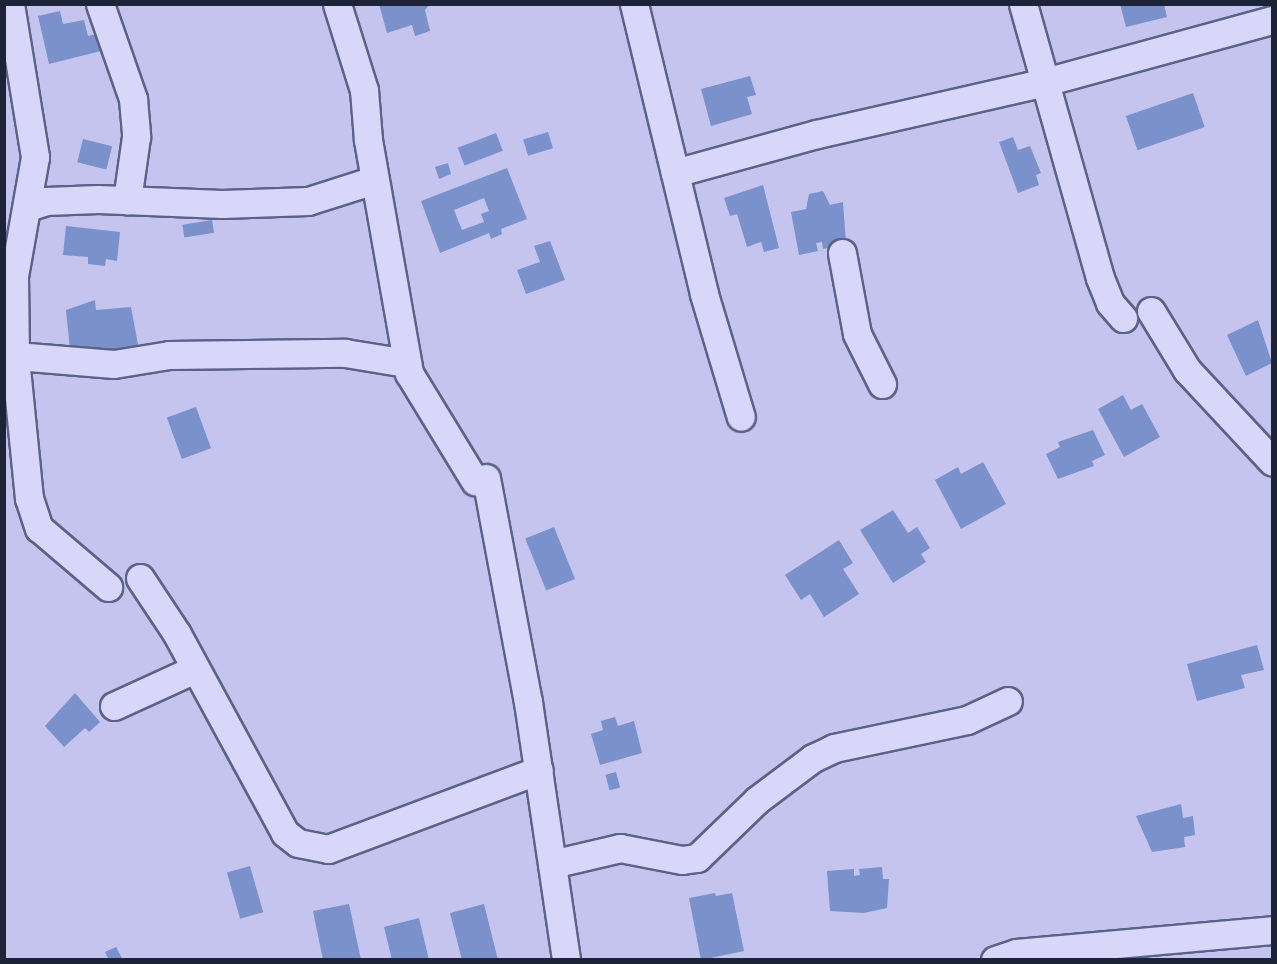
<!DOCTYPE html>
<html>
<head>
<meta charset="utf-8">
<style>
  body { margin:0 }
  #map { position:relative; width:1277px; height:964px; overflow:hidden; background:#c4c4ee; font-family:Bitter,serif }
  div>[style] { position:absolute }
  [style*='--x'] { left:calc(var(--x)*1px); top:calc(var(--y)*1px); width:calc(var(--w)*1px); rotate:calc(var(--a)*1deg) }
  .building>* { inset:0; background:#7a91cc; transform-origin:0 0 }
  .roads { filter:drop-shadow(2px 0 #5b6288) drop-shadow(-2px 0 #5b6288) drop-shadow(0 2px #5b6288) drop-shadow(0 -2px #5b6288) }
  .minor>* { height:27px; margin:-13.5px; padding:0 13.5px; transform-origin:13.5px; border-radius:13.5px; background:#d8d7f9 }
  span { translate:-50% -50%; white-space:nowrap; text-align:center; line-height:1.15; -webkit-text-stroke:4.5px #d4d4f5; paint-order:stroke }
  .frame { position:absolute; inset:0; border:6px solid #1e2438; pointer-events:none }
</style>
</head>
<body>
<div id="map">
  <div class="building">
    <i style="clip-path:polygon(379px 4px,430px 4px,425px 10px,430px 31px,415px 36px,412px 25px,387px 33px)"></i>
    <i style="clip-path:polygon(1120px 4px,1164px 4px,1167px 17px,1126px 27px)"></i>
    <i style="clip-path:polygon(60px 11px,63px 24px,84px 20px,88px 36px,101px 33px,105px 50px,49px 64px,38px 16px)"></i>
    <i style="clip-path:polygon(750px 76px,756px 95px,747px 97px,752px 114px,711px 126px,701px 89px)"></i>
    <i style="left:1193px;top:93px;width:36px;height:71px;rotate:71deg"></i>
    <i style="left:548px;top:132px;width:17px;height:26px;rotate:73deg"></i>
    <i style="left:496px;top:133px;width:19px;height:41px;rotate:69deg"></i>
    <i style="clip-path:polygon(1013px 137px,1018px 150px,1030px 146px,1041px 173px,1036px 175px,1039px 185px,1018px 193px,999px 142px)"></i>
    <i style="left:83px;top:139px;width:30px;height:24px;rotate:14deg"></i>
    <i style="clip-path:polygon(448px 163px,451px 174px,439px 179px,435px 167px)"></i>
    <i style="clip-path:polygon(evenodd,507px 168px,527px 219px,501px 229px,502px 234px,491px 239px,489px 233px,440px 253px,421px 201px,507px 168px,484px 198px,489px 211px,481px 214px,484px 222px,462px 230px,454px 210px,484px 198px)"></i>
    <i style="clip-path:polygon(763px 185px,779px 248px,764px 252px,761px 242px,747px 247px,737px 214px,730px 216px,724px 198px)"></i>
    <i style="clip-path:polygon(823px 191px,830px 205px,843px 202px,846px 244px,823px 249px,822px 242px,816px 243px,818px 251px,799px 255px,791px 212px,806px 209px,809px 194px)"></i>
    <i style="left:212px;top:220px;width:13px;height:30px;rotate:81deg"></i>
    <i style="clip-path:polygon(66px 226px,120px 232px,117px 261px,106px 259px,105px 266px,88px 264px,88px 257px,63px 255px)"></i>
    <i style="clip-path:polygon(550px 241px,565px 280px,526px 294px,517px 270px,540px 262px,534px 246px)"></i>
    <i style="clip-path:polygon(95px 300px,96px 310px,131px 307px,139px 350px,82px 356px,70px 350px,66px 310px)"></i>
    <i style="clip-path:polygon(1258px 320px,1272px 363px,1246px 376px,1227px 335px)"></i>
    <i style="clip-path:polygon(1123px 395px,1131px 410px,1142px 404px,1160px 437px,1124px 457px,1098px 409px)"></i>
    <i style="left:196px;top:407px;width:44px;height:31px;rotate:70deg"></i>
    <i style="clip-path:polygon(1093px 430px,1105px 455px,1092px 461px,1094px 466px,1058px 479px,1046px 454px,1060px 447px,1058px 442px)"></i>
    <i style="clip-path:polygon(983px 462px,1006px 504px,961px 529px,935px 480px,958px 467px,961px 474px)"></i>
    <i style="clip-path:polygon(893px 510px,908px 533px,917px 527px,930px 548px,921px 554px,926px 562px,893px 583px,860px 530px)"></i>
    <i style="left:554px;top:527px;width:56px;height:31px;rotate:68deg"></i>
    <i style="clip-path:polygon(839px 540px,853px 563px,843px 569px,859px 594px,824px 617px,810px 594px,801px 600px,785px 575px)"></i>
    <i style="clip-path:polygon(1257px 645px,1264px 670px,1241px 675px,1245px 688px,1197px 701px,1187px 664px)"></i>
    <i style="clip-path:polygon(75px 693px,100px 722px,89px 732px,85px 728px,64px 747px,45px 726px)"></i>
    <i style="clip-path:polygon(615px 717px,618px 726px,634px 721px,642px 753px,600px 765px,591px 734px,603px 730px,601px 721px)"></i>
    <i style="left:616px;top:772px;width:16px;height:11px;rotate:75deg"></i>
    <i style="clip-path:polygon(1181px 804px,1183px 818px,1193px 816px,1195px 835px,1184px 837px,1185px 847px,1152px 852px,1136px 816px)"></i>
    <i style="left:250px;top:866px;width:48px;height:24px;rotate:74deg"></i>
    <i style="clip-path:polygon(882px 867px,883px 879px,889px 879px,887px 908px,864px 913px,830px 911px,827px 871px,854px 869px,854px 876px,860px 875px,859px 869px)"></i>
    <i style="clip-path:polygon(715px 893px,716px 896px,732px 893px,744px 951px,701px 960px,689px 898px)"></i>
    <i style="clip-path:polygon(349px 904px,361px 960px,323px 960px,313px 911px)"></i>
    <i style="clip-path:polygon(484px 904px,498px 960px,462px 960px,450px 913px)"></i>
    <i style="clip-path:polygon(419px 918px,429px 960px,392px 960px,384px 927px)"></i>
    <i style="clip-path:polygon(116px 947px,123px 960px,109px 960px,105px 952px)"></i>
  </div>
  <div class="roads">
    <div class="minor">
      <i style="--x:10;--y:4;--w:155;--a:80.7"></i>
      <i style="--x:35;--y:157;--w:121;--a:100"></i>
      <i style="--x:14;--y:276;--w:82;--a:89.3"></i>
      <i style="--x:15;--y:358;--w:141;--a:84.3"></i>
      <i style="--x:29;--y:498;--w:32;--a:72"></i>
      <i style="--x:39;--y:528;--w:91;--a:40.5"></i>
      <i style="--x:100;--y:4;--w:101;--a:70.8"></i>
      <i style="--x:133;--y:99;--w:38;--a:85"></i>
      <i style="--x:136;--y:137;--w:64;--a:98.1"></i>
      <i style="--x:337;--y:4;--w:90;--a:72.6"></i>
      <i style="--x:364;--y:90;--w:50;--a:85.4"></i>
      <i style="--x:368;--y:140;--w:237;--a:80"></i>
      <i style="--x:409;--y:373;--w:127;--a:58.6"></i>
      <i style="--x:634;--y:4;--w:298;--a:76.4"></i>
      <i style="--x:704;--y:294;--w:128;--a:73.3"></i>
      <i style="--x:1023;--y:4;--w:285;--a:74.3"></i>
      <i style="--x:1100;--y:278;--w:27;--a:68"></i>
      <i style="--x:1110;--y:303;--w:20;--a:49"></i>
      <i style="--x:675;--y:173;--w:147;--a:-15.4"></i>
      <i style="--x:817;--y:134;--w:234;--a:-12.8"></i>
      <i style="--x:1045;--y:82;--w:235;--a:-15.3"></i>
      <i style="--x:28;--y:207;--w:19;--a:-18"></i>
      <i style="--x:46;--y:201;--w:52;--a:-2.2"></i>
      <i style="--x:98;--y:199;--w:124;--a:2.3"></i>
      <i style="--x:222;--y:204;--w:86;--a:-2"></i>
      <i style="--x:308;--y:201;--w:69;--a:-17.7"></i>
      <i style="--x:842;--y:253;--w:82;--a:79.5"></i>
      <i style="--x:857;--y:334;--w:56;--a:63.4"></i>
      <i style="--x:1151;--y:311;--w:69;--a:58.6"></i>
      <i style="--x:1187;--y:370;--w:125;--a:47"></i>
      <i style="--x:4;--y:355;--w:110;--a:4.7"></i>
      <i style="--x:114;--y:364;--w:56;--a:-9.3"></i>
      <i style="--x:169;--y:355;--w:176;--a:-0.7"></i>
      <i style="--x:345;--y:353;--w:63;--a:9.2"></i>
      <i style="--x:486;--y:478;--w:228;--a:79.4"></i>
      <i style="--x:528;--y:702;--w:261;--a:81.6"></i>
      <i style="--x:140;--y:578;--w:67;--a:56.5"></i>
      <i style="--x:177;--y:634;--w:226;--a:61.5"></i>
      <i style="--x:285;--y:833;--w:16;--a:38"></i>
      <i style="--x:298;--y:843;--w:31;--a:11"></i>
      <i style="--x:328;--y:849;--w:225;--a:-20.5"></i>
      <i style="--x:114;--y:706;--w:89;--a:-24.6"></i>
      <i style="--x:552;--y:864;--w:70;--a:-13.2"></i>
      <i style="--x:620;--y:848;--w:63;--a:11"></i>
      <i style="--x:682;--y:860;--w:15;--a:-8"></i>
      <i style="--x:697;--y:858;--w:83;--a:-44"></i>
      <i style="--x:757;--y:800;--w:70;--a:-36.9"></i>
      <i style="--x:813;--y:758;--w:23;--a:-25"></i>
      <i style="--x:834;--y:748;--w:136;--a:-11.9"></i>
      <i style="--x:967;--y:720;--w:45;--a:-24.9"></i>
      <i style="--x:995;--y:960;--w:22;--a:-18"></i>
      <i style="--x:1016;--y:953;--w:257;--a:-5.1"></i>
    </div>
  </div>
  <div class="frame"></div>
</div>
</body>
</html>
